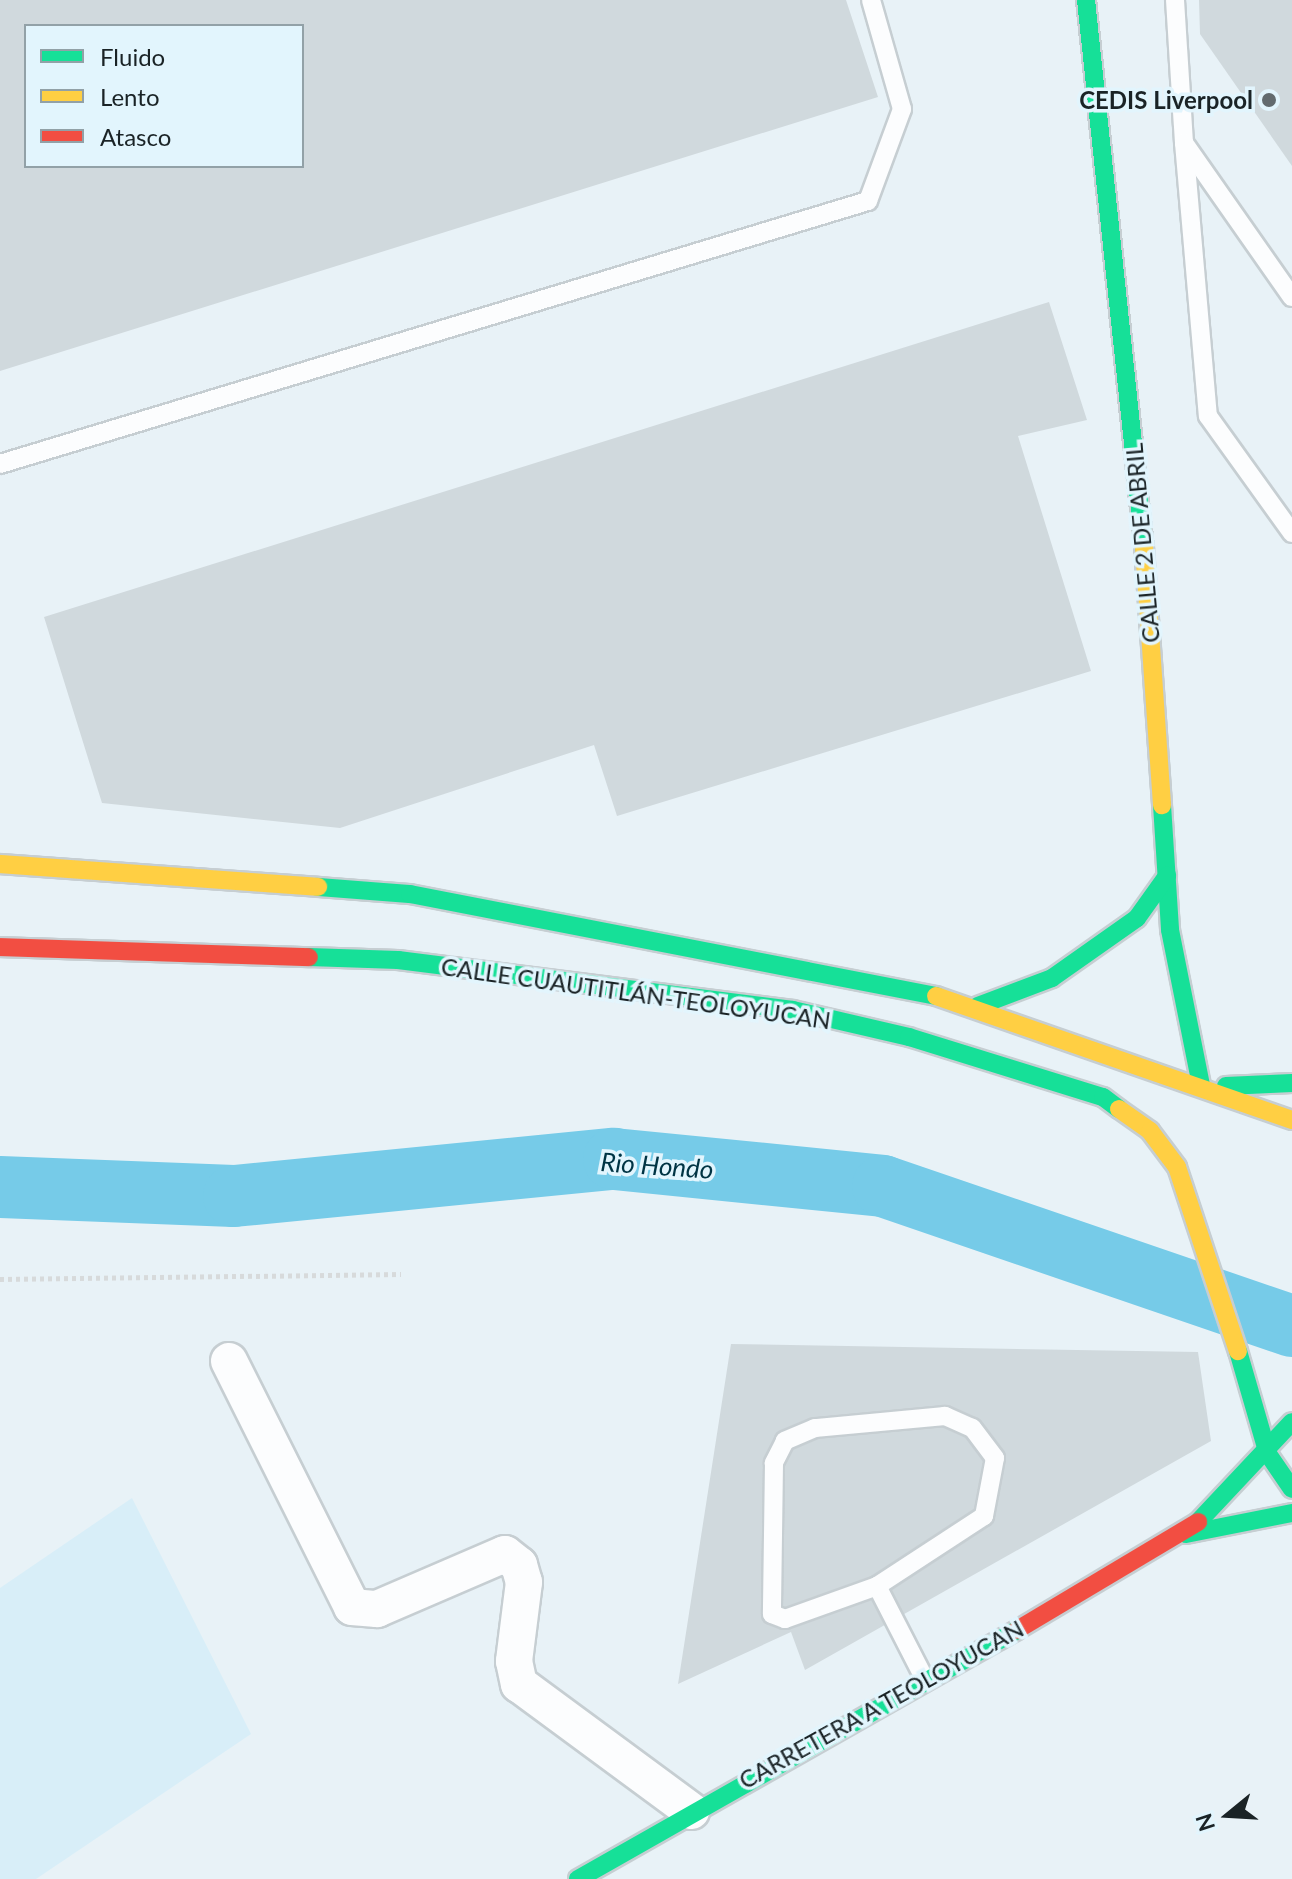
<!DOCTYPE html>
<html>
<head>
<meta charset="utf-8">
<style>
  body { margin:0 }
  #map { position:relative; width:1292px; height:1879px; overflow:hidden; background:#e8f2f7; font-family:Lato,sans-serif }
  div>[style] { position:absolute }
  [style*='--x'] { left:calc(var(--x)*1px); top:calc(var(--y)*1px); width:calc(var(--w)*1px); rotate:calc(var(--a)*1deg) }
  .built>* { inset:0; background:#d8eef8 }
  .river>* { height:62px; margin:-31px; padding:0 31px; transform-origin:31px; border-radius:31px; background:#76cbe8 }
  .building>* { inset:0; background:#d0d9dd }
  .path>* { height:5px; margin-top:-2.5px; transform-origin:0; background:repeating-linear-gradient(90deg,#d7dadb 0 4px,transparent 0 8px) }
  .roads { filter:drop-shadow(2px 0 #c6ced2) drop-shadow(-2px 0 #c6ced2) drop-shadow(0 2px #c6ced2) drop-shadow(0 -2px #c6ced2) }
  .lane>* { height:18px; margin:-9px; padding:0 9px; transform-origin:9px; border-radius:9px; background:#fcfdfe }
  .street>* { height:36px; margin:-18px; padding:0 18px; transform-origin:18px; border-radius:18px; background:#fcfdfe }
  .fast>* { height:18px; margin:-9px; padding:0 9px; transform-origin:9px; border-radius:9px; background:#16e098 }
  .slow>* { height:18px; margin:-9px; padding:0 9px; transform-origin:9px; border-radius:9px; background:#ffcf43 }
  .jam>* { height:18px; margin:-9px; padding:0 9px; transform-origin:9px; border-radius:9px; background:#f24e42 }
  .dots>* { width:22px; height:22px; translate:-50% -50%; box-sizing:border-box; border:4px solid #e2f5fd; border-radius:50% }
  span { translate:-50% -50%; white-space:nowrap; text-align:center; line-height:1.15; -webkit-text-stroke:7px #e2f5fd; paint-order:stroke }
  .poi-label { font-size:24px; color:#1a2326; font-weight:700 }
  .right { translate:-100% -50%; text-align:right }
  .street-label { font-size:24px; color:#1a2326 }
  .water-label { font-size:26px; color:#003444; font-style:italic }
  .legend { position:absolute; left:24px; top:24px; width:280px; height:144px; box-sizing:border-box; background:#e2f5fd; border:2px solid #92a1a7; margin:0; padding:10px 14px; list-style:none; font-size:24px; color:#1a2326 }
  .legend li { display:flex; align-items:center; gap:16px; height:40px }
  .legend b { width:40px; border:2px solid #92a1a7 }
  .north { position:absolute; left:1188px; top:1775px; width:80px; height:80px; -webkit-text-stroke:6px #e2f5fd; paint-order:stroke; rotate:252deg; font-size:22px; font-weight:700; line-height:32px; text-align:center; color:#1a2326 }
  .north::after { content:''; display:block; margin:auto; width:28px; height:36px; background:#1a2326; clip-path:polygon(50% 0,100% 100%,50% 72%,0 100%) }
</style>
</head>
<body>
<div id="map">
  <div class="built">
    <i style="clip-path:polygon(132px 1498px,251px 1734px,36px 1879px,0 1879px,0 1588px)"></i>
  </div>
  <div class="river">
    <i style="--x:0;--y:1187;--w:234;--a:2.2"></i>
    <i style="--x:234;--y:1196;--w:382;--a:-5.6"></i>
    <i style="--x:614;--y:1159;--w:270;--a:5.7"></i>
    <i style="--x:883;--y:1186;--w:432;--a:18.9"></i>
  </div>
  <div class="building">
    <i style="clip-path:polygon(evenodd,0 0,846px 0,878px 97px,0 371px,0 0,26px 26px,302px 26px,302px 166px,26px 166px,26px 26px)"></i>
    <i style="clip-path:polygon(1199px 0,1292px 0,1292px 166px,1200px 34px)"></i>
    <i style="clip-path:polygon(1049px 302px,1087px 420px,1018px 436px,1091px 671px,617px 816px,594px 745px,340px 828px,102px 803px,44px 617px)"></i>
    <i style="clip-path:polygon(731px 1344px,1198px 1352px,1211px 1441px,805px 1670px,791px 1632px,678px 1684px)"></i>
  </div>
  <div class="path">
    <i style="--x:0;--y:1279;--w:401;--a:-0.7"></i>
  </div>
  <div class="roads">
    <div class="lane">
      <i style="--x:1175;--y:0;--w:143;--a:86.4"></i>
      <i style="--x:1184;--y:143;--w:188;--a:55"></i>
      <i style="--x:1184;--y:143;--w:274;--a:85"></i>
      <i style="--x:1208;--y:416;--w:144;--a:54.3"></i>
      <i style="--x:0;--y:464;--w:907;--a:-16.86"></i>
      <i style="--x:868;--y:201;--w:98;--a:-69.7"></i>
      <i style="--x:902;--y:109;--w:113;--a:-105.9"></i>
      <i style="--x:877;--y:1586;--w:128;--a:-33.2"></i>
      <i style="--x:984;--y:1516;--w:59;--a:-79.3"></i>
      <i style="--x:995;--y:1458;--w:38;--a:-127"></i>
      <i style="--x:972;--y:1428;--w:30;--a:-156"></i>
      <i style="--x:945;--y:1416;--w:131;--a:174.7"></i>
      <i style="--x:815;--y:1428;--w:33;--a:157"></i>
      <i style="--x:785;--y:1441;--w:25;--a:117"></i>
      <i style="--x:774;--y:1463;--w:151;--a:90.8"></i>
      <i style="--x:772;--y:1614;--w:14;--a:21"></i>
      <i style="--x:785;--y:1619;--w:98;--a:-19.7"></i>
      <i style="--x:877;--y:1586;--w:103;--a:62.9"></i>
    </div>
    <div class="street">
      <i style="--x:229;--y:1361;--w:275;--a:63.4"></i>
      <i style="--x:352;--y:1607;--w:25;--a:5"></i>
      <i style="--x:377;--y:1609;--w:139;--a:-23.3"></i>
      <i style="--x:505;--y:1554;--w:18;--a:38"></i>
      <i style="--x:519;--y:1565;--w:18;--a:74"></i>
      <i style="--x:524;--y:1582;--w:80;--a:97.2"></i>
      <i style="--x:514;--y:1661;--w:24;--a:78"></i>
      <i style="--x:519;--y:1684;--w:214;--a:36.4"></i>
    </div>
    <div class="fast">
      <i style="--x:1086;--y:0;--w:550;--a:83.95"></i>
      <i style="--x:1162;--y:805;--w:125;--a:86.3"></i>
      <i style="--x:1170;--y:930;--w:158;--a:78.7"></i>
      <i style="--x:318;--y:887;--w:92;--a:4.4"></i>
      <i style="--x:410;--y:894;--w:536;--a:10.97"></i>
      <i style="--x:309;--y:957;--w:89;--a:1.9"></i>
      <i style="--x:398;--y:960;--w:398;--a:7.2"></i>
      <i style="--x:793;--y:1010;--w:119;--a:13.1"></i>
      <i style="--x:909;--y:1037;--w:203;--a:17.2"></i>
      <i style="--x:1103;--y:1097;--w:20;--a:37"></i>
      <i style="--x:978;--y:1006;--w:79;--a:-20.7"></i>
      <i style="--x:1052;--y:978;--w:104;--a:-35.2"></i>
      <i style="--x:1137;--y:918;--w:52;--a:-54.5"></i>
      <i style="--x:1226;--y:1086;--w:66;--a:-2.6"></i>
      <i style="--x:1238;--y:1351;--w:107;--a:73.8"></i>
      <i style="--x:1268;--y:1454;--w:42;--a:55.6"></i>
      <i style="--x:1198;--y:1522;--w:137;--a:-46.8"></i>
      <i style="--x:1186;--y:1534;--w:108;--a:-11.2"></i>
      <i style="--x:578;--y:1879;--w:505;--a:-29.56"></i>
    </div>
    <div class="slow">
      <i style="--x:1144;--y:547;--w:259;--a:86"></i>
      <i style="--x:0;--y:864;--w:319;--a:4.1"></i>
      <i style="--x:936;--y:996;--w:377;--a:19.2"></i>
      <i style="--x:1119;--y:1109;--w:38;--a:35"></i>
      <i style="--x:1150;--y:1131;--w:45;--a:53.1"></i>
      <i style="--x:1177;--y:1167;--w:194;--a:71.7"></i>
    </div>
    <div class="jam">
      <i style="--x:0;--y:947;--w:309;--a:1.9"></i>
      <i style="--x:1017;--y:1630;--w:211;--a:-30.8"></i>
    </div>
  </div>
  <div class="dots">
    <i style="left:1269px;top:100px;background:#626b6f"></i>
  </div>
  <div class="poi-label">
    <span class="right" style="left:1253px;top:100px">CEDIS Liverpool</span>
  </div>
  <div class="street-label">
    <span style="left:1142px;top:543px;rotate:-95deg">CALLE 2 DE ABRIL</span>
    <span style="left:636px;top:993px;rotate:8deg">CALLE CUAUTITLÁN-TEOLOYUCAN</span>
    <span style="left:881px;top:1704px;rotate:-29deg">CARRETERA A TEOLOYUCAN</span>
  </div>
  <div class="water-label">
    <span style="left:657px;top:1166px;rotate:4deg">Rio Hondo</span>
  </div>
  <ul class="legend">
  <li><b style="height:10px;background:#16e098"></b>Fluido</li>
  <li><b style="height:10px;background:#ffcf43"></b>Lento</li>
  <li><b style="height:10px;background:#f24e42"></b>Atasco</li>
  </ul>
  <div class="north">N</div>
</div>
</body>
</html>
